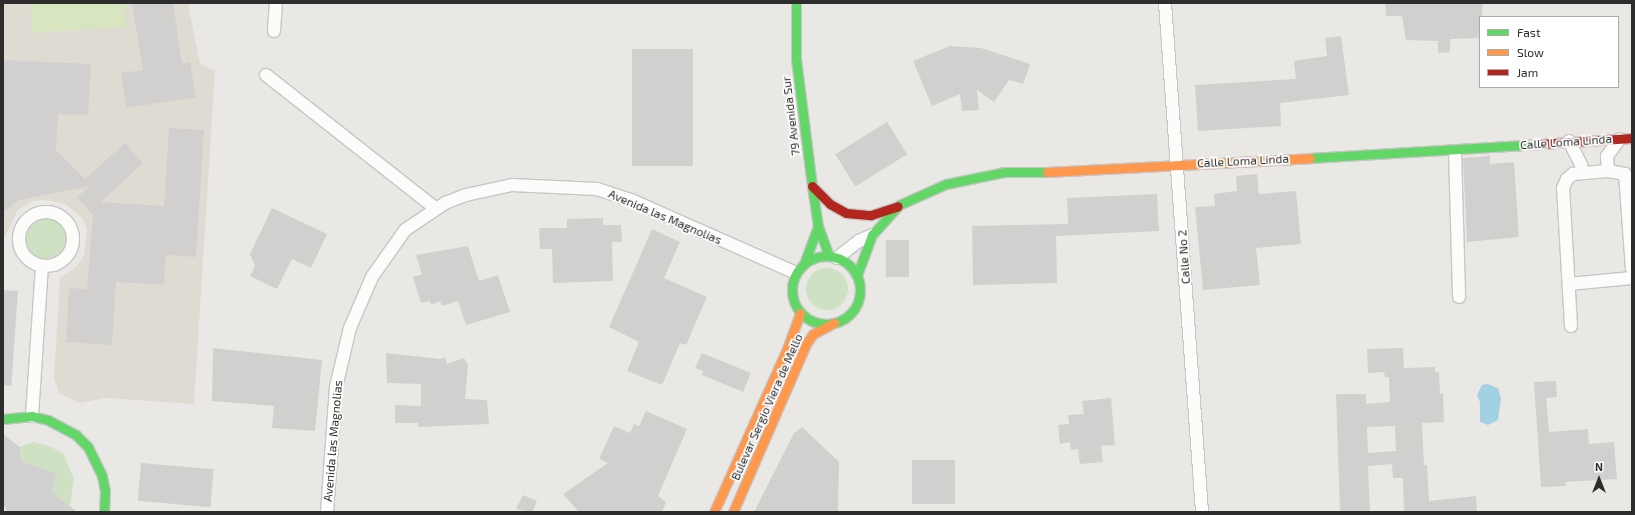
<!DOCTYPE html>
<html>
<head>
<meta charset="utf-8">
<style>
  body { margin:0 }
  #map { position:relative; width:1635px; height:515px; overflow:hidden; background:#eae8e5; font-family:"Exo 2",sans-serif }
  div>[style] { position:absolute }
  [style*='--x'] { left:calc(var(--x)*1px); top:calc(var(--y)*1px); width:calc(var(--w)*1px); rotate:calc(var(--a)*1deg) }
  .education>* { inset:0; background:#e0dbd2 }
  .green>* { inset:0; background:#cee1c2 }
  .round { border-radius:50% }
  .pitch>* { inset:0; background:#d7e5c1 }
  .water>* { inset:0; background:#a1d1e2 }
  .building>* { inset:0; background:#d2d0ce; transform-origin:0 0 }
  .roads { filter:drop-shadow(1px 0 #c7c6c7) drop-shadow(-1px 0 #c7c6c7) drop-shadow(0 1px #c7c6c7) drop-shadow(0 -1px #c7c6c7) }
  .street>* { height:12px; margin:-6px; padding:0 6px; transform-origin:6px; border-radius:6px; background:#fcfcfb }
  .street>.ring { margin:-6px; padding:0; box-sizing:content-box; background:none; border:12px solid #fcfcfb; border-radius:50% }
  .fast>* { height:9px; margin:-4.5px; padding:0 4.5px; transform-origin:4.5px; border-radius:4.5px; background:#63d668 }
  .fast>.ring { margin:-4.5px; padding:0; box-sizing:content-box; background:none; border:9px solid #63d668; border-radius:50% }
  .slow>* { height:9px; margin:-4.5px; padding:0 4.5px; transform-origin:4.5px; border-radius:4.5px; background:#ff974d }
  .jam>* { height:9px; margin:-4.5px; padding:0 4.5px; transform-origin:4.5px; border-radius:4.5px; background:#b3261e }
  span { translate:-50% -50%; white-space:nowrap; text-align:center; line-height:1.15; -webkit-text-stroke:3.5px #fff; paint-order:stroke }
  .street-label { font-size:12px; color:#2d2d2d }
  .frame { position:absolute; inset:0; border:4px solid #2d2d2d; pointer-events:none }
  .legend { position:absolute; left:1479px; top:16px; width:140px; height:72px; box-sizing:border-box; background:#fff; border:1px solid #ababab; margin:0; padding:5px 7px; list-style:none; font-size:12px; color:#2d2d2d }
  .legend li { display:flex; align-items:center; gap:8px; height:20px }
  .legend b { width:20px; border:1px solid #ababab }
  .north { position:absolute; left:1579px; top:459px; width:40px; height:40px; -webkit-text-stroke:3px #fff; paint-order:stroke; rotate:0deg; font-size:11px; font-weight:700; line-height:16px; text-align:center; color:#2d2d2d }
  .north::after { content:''; display:block; margin:auto; width:14px; height:18px; background:#2d2d2d; clip-path:polygon(50% 0,100% 100%,50% 72%,0 100%) }
</style>
</head>
<body>
<div id="map">
  <div class="education">
    <i style="clip-path:polygon(3px 3px,188px 3px,200px 64px,215px 71px,194px 404px,106px 398px,79px 403px,59px 393px,54px 378px,60px 278px,77px 266px,84px 255px,87px 229px,83px 219px,66px 204px,44px 200px,32px 201px,17px 211px,6px 235px,3px 235px)"></i>
  </div>
  <div class="green">
    <i class="round" style="left:25px;top:216px;width:44px;height:44px"></i>
    <i class="round" style="left:806px;top:268px;width:42px;height:42px"></i>
    <i style="clip-path:polygon(33px 442px,49px 446px,63px 453px,74px 479px,70px 506px,52px 492px,57px 473px,21px 461px,20px 447px)"></i>
  </div>
  <div class="pitch">
    <i style="clip-path:polygon(30px 3px,125px 3px,126px 27px,32px 33px)"></i>
  </div>
  <div class="water">
    <i style="clip-path:polygon(1487px 384px,1498px 388px,1501px 398px,1498px 420px,1488px 425px,1480px 422px,1480px 402px,1477px 395px,1482px 385px)"></i>
  </div>
  <div class="building">
    <i style="clip-path:polygon(132px 3px,173px 3px,182px 63px,190px 62px,196px 97px,126px 108px,121px 73px,143px 70px)"></i>
    <i style="clip-path:polygon(1385px 3px,1483px 3px,1480px 38px,1450px 39px,1450px 52px,1438px 53px,1438px 41px,1406px 40px,1402px 16px,1386px 16px)"></i>
    <i style="clip-path:polygon(1341px 36px,1349px 95px,1280px 103px,1281px 126px,1198px 131px,1195px 85px,1296px 79px,1294px 61px,1327px 56px,1325px 38px)"></i>
    <i style="clip-path:polygon(950px 46px,981px 48px,1030px 64px,1023px 84px,1009px 80px,994px 102px,977px 90px,979px 110px,962px 111px,960px 94px,932px 106px,913px 61px)"></i>
    <i style="left:632px;top:49px;width:61px;height:117px"></i>
    <i style="clip-path:polygon(3px 60px,91px 64px,88px 115px,58px 114px,56px 150px,85px 179px,125px 143px,143px 163px,101px 202px,164px 206px,169px 128px,204px 130px,196px 257px,166px 255px,164px 285px,116px 282px,112px 345px,66px 342px,69px 288px,87px 289px,93px 215px,77px 197px,90px 186px,19px 200px,3px 212px)"></i>
    <i style="left:887px;top:122px;width:38px;height:61px;rotate:58deg"></i>
    <i style="clip-path:polygon(1490px 156px,1490px 164px,1514px 162px,1519px 237px,1467px 242px,1463px 158px)"></i>
    <i style="clip-path:polygon(1257px 174px,1259px 194px,1296px 191px,1301px 244px,1256px 248px,1260px 285px,1203px 290px,1195px 207px,1215px 206px,1214px 194px,1237px 191px,1236px 176px)"></i>
    <i style="clip-path:polygon(1157px 194px,1159px 231px,1056px 236px,1057px 283px,973px 285px,972px 226px,1068px 224px,1067px 198px)"></i>
    <i style="clip-path:polygon(272px 208px,327px 234px,311px 268px,292px 259px,277px 289px,250px 276px,255px 266px,250px 254px)"></i>
    <i style="clip-path:polygon(603px 218px,603px 225px,621px 225px,622px 242px,612px 242px,613px 281px,553px 283px,552px 249px,540px 249px,539px 228px,567px 228px,567px 219px)"></i>
    <i style="clip-path:polygon(652px 229px,680px 242px,664px 278px,707px 297px,686px 345px,680px 343px,662px 385px,627px 371px,639px 342px,609px 327px)"></i>
    <i style="left:909px;top:240px;width:37px;height:23px;rotate:90deg"></i>
    <i style="clip-path:polygon(468px 246px,479px 281px,498px 275px,510px 312px,466px 325px,458px 301px,442px 306px,440px 301px,431px 305px,430px 301px,421px 303px,413px 277px,422px 274px,416px 255px)"></i>
    <i style="left:3px;top:290px;width:15px;height:95px;rotate:4deg"></i>
    <i style="clip-path:polygon(213px 348px,322px 360px,315px 431px,272px 428px,274px 406px,212px 401px)"></i>
    <i style="clip-path:polygon(evenodd,1403px 348px,1404px 368px,1435px 367px,1435px 372px,1439px 372px,1440px 394px,1443px 393px,1444px 422px,1422px 423px,1424px 465px,1427px 465px,1429px 501px,1476px 496px,1477px 512px,1404px 512px,1403px 478px,1393px 478px,1392px 464px,1368px 466px,1370px 512px,1340px 512px,1336px 394px,1366px 394px,1366px 404px,1390px 402px,1389px 377px,1385px 377px,1384px 372px,1368px 373px,1367px 349px,1403px 348px,1395px 426px,1396px 451px,1368px 453px,1367px 427px,1395px 426px)"></i>
    <i style="clip-path:polygon(386px 353px,441px 359px,445px 357px,447px 364px,464px 358px,468px 365px,465px 399px,487px 400px,489px 424px,418px 427px,418px 423px,395px 423px,395px 405px,421px 406px,421px 384px,387px 383px)"></i>
    <i style="clip-path:polygon(702px 353px,751px 373px,743px 392px,702px 375px,703px 371px,695px 368px)"></i>
    <i style="clip-path:polygon(1556px 381px,1557px 397px,1546px 398px,1549px 432px,1588px 429px,1589px 444px,1614px 442px,1617px 479px,1565px 482px,1566px 486px,1541px 487px,1534px 382px)"></i>
    <i style="clip-path:polygon(1111px 398px,1115px 445px,1101px 446px,1103px 462px,1080px 464px,1078px 449px,1071px 450px,1070px 442px,1060px 444px,1058px 425px,1069px 424px,1068px 415px,1084px 414px,1082px 401px)"></i>
    <i style="clip-path:polygon(646px 411px,687px 429px,658px 496px,666px 502px,662px 512px,579px 512px,563px 494px,608px 463px,599px 459px,614px 426px,630px 433px,634px 424px,639px 426px)"></i>
    <i style="clip-path:polygon(802px 427px,839px 462px,838px 512px,754px 512px,794px 433px)"></i>
    <i style="clip-path:polygon(3px 434px,20px 447px,21px 461px,57px 473px,52px 492px,77px 512px,7px 512px,3px 504px)"></i>
    <i style="left:912px;top:460px;width:43px;height:44px"></i>
    <i style="left:141px;top:463px;width:73px;height:38px;rotate:5deg"></i>
    <i style="clip-path:polygon(523px 495px,537px 501px,532px 512px,516px 509px)"></i>
  </div>
  <div class="roads">
    <div class="street">
      <i style="--x:1165;--y:3;--w:510;--a:85.84"></i>
      <i style="--x:274;--y:31;--w:28;--a:-86"></i>
      <i style="--x:266;--y:75;--w:216;--a:38.2"></i>
      <i style="--x:1569;--y:141;--w:27;--a:63"></i>
      <i style="--x:1581;--y:165;--w:7;--a:82"></i>
      <i style="--x:1455;--y:151;--w:146;--a:88.4"></i>
      <i style="--x:1608;--y:171;--w:15;--a:-94"></i>
      <i style="--x:1607;--y:156;--w:21;--a:-53"></i>
      <i class="ring" style="left:19px;top:212px;width:42px;height:42px"></i>
      <i style="--x:837;--y:258;--w:28;--a:-38"></i>
      <i style="--x:859;--y:241;--w:14;--a:-25"></i>
      <i style="--x:1569;--y:284;--w:63;--a:-5.4"></i>
      <i style="--x:1571;--y:326;--w:138;--a:-93.3"></i>
      <i style="--x:1563;--y:188;--w:10;--a:-66"></i>
      <i style="--x:1567;--y:179;--w:8;--a:-40"></i>
      <i style="--x:1573;--y:174;--w:35;--a:-5"></i>
      <i style="--x:1608;--y:171;--w:17;--a:10"></i>
      <i style="--x:1625;--y:174;--w:95;--a:85.8"></i>
      <i style="--x:32;--y:416;--w:150;--a:-86.2"></i>
      <i style="--x:327;--y:512;--w:125;--a:-85.9"></i>
      <i style="--x:336;--y:387;--w:61;--a:-76.7"></i>
      <i style="--x:350;--y:328;--w:56;--a:-66.7"></i>
      <i style="--x:372;--y:277;--w:57;--a:-54.9"></i>
      <i style="--x:405;--y:230;--w:48;--a:-34"></i>
      <i style="--x:445;--y:203;--w:22;--a:-21"></i>
      <i style="--x:466;--y:195;--w:47;--a:-12.3"></i>
      <i style="--x:512;--y:185;--w:85;--a:2.7"></i>
      <i style="--x:597;--y:189;--w:36;--a:18"></i>
      <i style="--x:631;--y:200;--w:180;--a:23.9"></i>
    </div>
    <div class="fast">
      <i style="--x:796;--y:3;--w:56;--a:90"></i>
      <i style="--x:796;--y:59;--w:128;--a:82.8"></i>
      <i style="--x:812;--y:186;--w:40;--a:81.5"></i>
      <i style="--x:818;--y:226;--w:32;--a:70"></i>
      <i style="--x:1310;--y:158;--w:231;--a:-3.5"></i>
      <i class="ring" style="left:792px;top:256px;width:59px;height:59px"></i>
      <i style="--x:804;--y:264;--w:40;--a:-69.8"></i>
      <i style="--x:857;--y:275;--w:43;--a:-69.4"></i>
      <i style="--x:872;--y:235;--w:40;--a:-48"></i>
      <i style="--x:899;--y:205;--w:51;--a:-24.1"></i>
      <i style="--x:946;--y:184;--w:59;--a:-11.7"></i>
      <i style="--x:1004;--y:172;--w:43;--a:0"></i>
      <i style="--x:3;--y:419;--w:29;--a:-6"></i>
      <i style="--x:32;--y:416;--w:16;--a:14"></i>
      <i style="--x:48;--y:420;--w:32;--a:28"></i>
      <i style="--x:76;--y:435;--w:17;--a:45"></i>
      <i style="--x:88;--y:447;--w:32;--a:64"></i>
      <i style="--x:102;--y:476;--w:16;--a:79"></i>
      <i style="--x:105;--y:492;--w:20;--a:93"></i>
    </div>
    <div class="slow">
      <i style="--x:1047;--y:172;--w:263;--a:-3"></i>
      <i style="--x:714;--y:512;--w:179;--a:-65.9"></i>
      <i style="--x:787;--y:349;--w:38;--a:-70"></i>
      <i style="--x:733;--y:512;--w:183;--a:-66.5"></i>
      <i style="--x:806;--y:344;--w:12;--a:-55"></i>
      <i style="--x:813;--y:334;--w:24;--a:-28"></i>
    </div>
    <div class="jam">
      <i style="--x:1541;--y:144;--w:91;--a:-3.8"></i>
      <i style="--x:812;--y:186;--w:25;--a:45"></i>
      <i style="--x:830;--y:204;--w:18;--a:29"></i>
      <i style="--x:846;--y:213;--w:25;--a:5"></i>
      <i style="--x:871;--y:215;--w:28;--a:-18"></i>
    </div>
  </div>
  <div class="street-label">
    <span style="left:791px;top:116px;rotate:-97deg">79 Avenida Sur</span>
    <span style="left:1566px;top:142px;rotate:-4deg">Calle Loma Linda</span>
    <span style="left:1243px;top:161px;rotate:-3deg">Calle Loma Linda</span>
    <span style="left:665px;top:217px;rotate:23deg">Avenida las Magnolias</span>
    <span style="left:1184px;top:257px;rotate:-94deg">Calle No 2</span>
    <span style="left:767px;top:407px;rotate:-66deg">Bulevar Sergio Viera de Mello</span>
    <span style="left:333px;top:441px;rotate:-85deg">Avenida las Magnolias</span>
  </div>
  <div class="frame"></div>
  <ul class="legend">
  <li><b style="height:5px;background:#63d668"></b>Fast</li>
  <li><b style="height:5px;background:#ff974d"></b>Slow</li>
  <li><b style="height:5px;background:#b3261e"></b>Jam</li>
  </ul>
  <div class="north">N</div>
</div>
</body>
</html>
